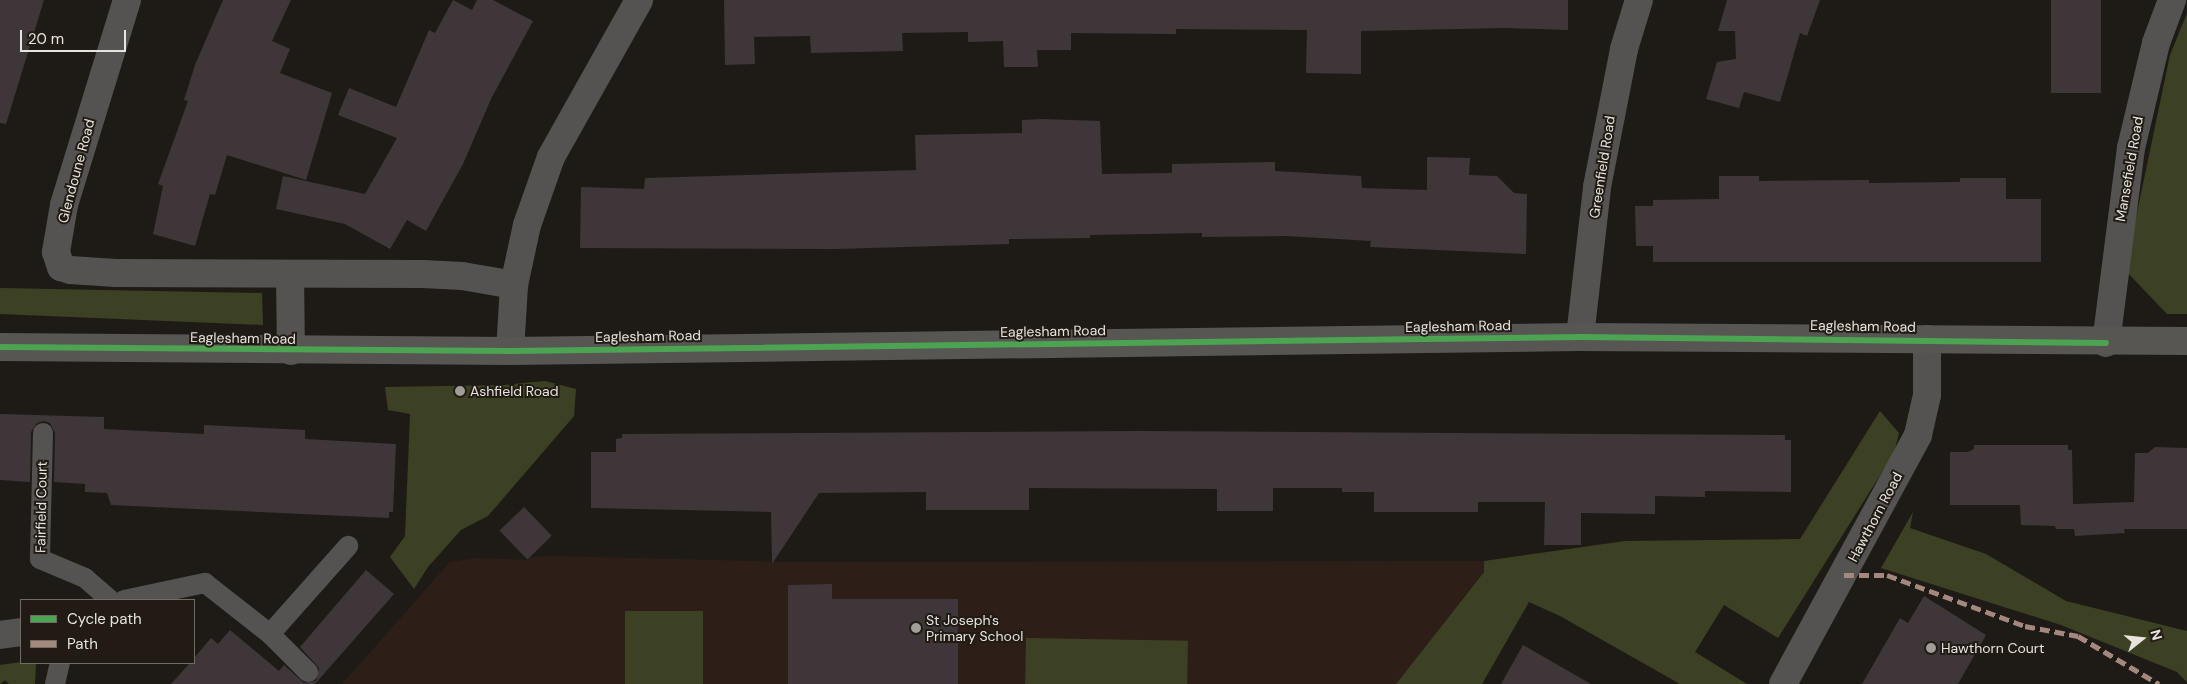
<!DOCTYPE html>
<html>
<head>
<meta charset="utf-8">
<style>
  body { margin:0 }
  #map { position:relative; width:2187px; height:684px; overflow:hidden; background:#1e1b17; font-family:"DM Sans",sans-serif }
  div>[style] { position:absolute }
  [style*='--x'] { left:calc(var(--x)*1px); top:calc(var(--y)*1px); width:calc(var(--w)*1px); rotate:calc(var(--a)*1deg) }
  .education>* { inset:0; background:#2e1e18 }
  .green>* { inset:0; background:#3d4123; transform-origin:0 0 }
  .building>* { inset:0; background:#3f3639; transform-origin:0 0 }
  .service>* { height:20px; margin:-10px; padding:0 10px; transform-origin:10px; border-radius:10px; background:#545351 }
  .minor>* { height:28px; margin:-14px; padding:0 14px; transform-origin:14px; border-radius:14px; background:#545351 }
  .secondary>* { height:28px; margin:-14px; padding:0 14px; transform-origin:14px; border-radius:14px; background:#575653 }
  .quiet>* { height:5px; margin-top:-2.5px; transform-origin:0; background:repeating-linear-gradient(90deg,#a5887d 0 10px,transparent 0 15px) }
  .cycleway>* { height:6px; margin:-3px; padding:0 3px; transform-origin:3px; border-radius:3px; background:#4ca352 }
  .dots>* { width:14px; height:14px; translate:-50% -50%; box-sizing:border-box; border:2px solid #211b14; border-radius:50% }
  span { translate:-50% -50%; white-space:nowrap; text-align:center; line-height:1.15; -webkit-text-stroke:4px #211b14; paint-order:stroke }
  .street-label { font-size:14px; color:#e7e3de }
  .poi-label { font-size:14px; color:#e7e3de }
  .left { translate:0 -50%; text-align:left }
  .legend { position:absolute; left:20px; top:599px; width:175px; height:65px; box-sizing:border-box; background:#211b14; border:1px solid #706b65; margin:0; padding:6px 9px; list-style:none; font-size:15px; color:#e7e3de }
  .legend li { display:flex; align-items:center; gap:10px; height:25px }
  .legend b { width:25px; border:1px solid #706b65 }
  .north { position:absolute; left:2117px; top:614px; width:50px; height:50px; -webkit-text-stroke:4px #211b14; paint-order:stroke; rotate:74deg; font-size:14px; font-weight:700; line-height:20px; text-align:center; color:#e7e3de }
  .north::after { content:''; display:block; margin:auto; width:18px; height:22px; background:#e7e3de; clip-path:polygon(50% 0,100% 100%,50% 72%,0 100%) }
  .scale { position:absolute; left:20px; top:30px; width:106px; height:22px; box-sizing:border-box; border:2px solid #e7e3de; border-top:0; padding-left:6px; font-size:15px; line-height:18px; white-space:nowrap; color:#e7e3de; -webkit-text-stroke:4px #211b14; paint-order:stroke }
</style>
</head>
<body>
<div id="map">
  <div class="education">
    <i style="clip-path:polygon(555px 556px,790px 562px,1484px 561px,1484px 571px,1396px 684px,342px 684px,450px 562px,476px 558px,528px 560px,531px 557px)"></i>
  </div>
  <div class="green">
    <i style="clip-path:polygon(2187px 13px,2187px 314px,2167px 314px,2125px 270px,2170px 55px)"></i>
    <i style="clip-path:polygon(0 288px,262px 293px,263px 325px,0 314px)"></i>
    <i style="clip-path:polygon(545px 381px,576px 389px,574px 416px,488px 516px,461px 530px,428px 567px,414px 589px,390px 557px,405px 536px,410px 414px,388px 410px,385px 387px,504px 385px)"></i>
    <i style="clip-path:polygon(1880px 411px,1899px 433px,1894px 453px,1778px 638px,1724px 605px,1695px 652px,1747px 684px,1680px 684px,1560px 616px,1529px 602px,1482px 684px,1396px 684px,1484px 572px,1484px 561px,1625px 541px,1800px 539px)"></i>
    <i style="clip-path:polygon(1913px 512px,1910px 528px,1986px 554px,2066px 601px,2187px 631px,2187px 682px,2177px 672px,2061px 625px,1881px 568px)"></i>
    <i style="left:625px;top:611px;width:78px;height:73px"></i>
    <i style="left:1026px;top:638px;width:162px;height:46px;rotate:1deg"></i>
    <i style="clip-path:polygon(21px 662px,36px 663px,35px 684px,9px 684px,5px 680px,0 684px,0 665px)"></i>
  </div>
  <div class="building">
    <i style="clip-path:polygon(0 0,44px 0,6px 124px,0 123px)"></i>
    <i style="clip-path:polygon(223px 0,291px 0,272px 41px,290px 49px,280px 73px,332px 93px,306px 180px,227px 155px,215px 195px,210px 194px,195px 246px,153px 234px,163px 186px,158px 184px,188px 101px,184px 100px,195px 65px)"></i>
    <i style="clip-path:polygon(453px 0,472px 10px,477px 0,493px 0,533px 21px,491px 99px,463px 164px,426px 231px,407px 220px,390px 249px,345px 224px,276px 209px,283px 176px,365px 194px,397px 138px,338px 115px,349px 88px,396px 107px,429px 30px,435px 33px)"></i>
    <i style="clip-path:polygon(724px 0,1568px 0,1568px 30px,1505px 28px,1361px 31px,1361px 74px,1306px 73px,1307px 30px,1176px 29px,1176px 34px,1071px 33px,1071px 50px,1037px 50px,1038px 67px,1004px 67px,1003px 41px,968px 42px,968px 32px,902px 33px,903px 51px,811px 53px,810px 36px,754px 37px,755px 64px,725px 65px)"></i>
    <i style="clip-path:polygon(1727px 0,1820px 0,1807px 36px,1800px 33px,1780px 102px,1744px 92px,1739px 108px,1706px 99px,1717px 62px,1736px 59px,1735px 31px,1718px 31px)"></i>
    <i style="left:2051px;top:0;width:50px;height:93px"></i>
    <i style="clip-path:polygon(1042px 119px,1100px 121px,1102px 174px,1172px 173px,1172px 164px,1275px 162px,1275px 171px,1361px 176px,1362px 188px,1427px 190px,1427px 157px,1470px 158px,1469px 175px,1497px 176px,1514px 193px,1527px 194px,1526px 254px,1370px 247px,1371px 241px,1286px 236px,1202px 237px,1202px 233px,1090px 235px,1090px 238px,1009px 239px,1009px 244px,836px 249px,580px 248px,581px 187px,644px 189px,645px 178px,916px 170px,915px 135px,1022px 133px,1022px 120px)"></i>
    <i style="clip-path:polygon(1719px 176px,1759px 176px,1759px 181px,1869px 180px,1869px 183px,1960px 182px,1960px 178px,2006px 178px,2006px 199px,2041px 199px,2041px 262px,1653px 262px,1653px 246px,1636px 246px,1635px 206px,1653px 206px,1653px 200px,1719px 199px)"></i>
    <i style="clip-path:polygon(0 414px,104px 417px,104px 429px,204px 434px,204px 425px,305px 430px,305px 439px,396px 444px,393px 512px,389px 512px,389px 518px,111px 505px,107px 493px,85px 492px,85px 484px,54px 482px,55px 433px,50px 423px,44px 421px,37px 423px,31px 432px,30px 482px,0 480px)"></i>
    <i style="clip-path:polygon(1137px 431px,1785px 435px,1785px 440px,1791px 440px,1791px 492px,1705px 491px,1705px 497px,1655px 496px,1655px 514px,1581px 513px,1581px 545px,1544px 545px,1545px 502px,1478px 502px,1478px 512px,1374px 512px,1374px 492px,1342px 492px,1342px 488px,1273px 488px,1273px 511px,1217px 511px,1217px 489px,1029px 488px,1029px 510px,926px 510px,926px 492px,819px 493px,772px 564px,771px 512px,591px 508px,591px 452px,616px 452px,616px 439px,622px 438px,622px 434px)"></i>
    <i style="clip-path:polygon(1974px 445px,2068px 445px,2068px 450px,2072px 450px,2073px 504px,2134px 502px,2135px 453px,2148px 453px,2155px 447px,2187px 448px,2187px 529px,2124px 529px,2125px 533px,2075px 536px,2074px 529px,2056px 529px,2055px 526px,2021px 525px,2020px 505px,1950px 505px,1950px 452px,1968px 452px,1974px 449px)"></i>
    <i style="left:524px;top:507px;width:40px;height:34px;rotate:46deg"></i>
    <i style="clip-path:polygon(366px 570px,394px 594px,315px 684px,171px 684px,190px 663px,194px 663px,194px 658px,211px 638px,218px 644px,230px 630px,279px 671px,284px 665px,304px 683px,316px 681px,319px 668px,300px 647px)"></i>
    <i style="clip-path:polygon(832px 584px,832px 599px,958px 599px,958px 684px,788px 684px,788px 585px)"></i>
    <i style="clip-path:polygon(1924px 596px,1986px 635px,1958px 684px,1862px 684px,1900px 618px,1908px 623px)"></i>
    <i style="clip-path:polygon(1523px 645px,1591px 684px,1501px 684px)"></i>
  </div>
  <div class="service">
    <i style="--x:43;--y:433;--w:126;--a:91.4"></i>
    <i style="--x:40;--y:559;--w:49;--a:22.9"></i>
    <i style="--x:85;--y:578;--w:33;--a:41"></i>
    <i style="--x:124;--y:600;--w:83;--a:-11.9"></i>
    <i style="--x:205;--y:583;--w:83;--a:38.1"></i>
    <i style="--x:270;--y:634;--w:118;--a:-48.4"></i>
    <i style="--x:270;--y:634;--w:54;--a:45"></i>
    <i style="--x:55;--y:684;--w:22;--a:-77"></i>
  </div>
  <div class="minor">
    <i style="--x:127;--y:0;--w:214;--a:107.1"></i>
    <i style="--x:64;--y:205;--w:48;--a:99.7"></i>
    <i style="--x:56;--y:252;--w:16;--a:72"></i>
    <i style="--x:61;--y:267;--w:9;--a:18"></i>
    <i style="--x:70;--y:270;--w:46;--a:3.7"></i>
    <i style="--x:116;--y:273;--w:307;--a:0.2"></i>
    <i style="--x:423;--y:274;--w:39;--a:3"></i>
    <i style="--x:462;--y:276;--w:53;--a:9.8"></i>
    <i style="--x:290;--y:274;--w:77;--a:89.3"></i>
    <i style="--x:1580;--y:337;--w:151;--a:-83.5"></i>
    <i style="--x:1597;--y:187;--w:141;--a:-78.9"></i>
    <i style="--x:1624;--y:49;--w:51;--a:-73"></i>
    <i style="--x:2106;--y:343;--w:197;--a:-82.7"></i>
    <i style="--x:2131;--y:148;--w:108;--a:-76.6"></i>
    <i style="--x:2156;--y:43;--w:46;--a:-69.6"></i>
    <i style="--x:510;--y:351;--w:66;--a:-86.5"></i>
    <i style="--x:514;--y:285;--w:61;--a:-77.8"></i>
    <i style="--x:527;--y:225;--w:72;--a:-70.6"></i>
    <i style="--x:551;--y:157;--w:180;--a:-60.7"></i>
    <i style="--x:0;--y:635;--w:21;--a:-8"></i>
    <i style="--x:1783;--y:684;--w:283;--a:-61.5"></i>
    <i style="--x:1918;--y:435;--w:41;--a:-77.3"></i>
    <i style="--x:1927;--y:395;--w:56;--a:-90"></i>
  </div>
  <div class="secondary">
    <i style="--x:0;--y:347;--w:510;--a:0.45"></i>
    <i style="--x:510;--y:351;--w:1070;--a:-0.75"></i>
    <i style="--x:1580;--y:337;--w:607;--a:0.38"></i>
  </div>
  <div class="quiet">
    <i style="--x:1844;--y:575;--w:43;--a:0"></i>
    <i style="--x:1887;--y:575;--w:147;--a:20.3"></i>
    <i style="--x:2025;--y:626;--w:54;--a:10.7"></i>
    <i style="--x:2078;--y:636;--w:94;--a:30.7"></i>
  </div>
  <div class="cycleway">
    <i style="--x:0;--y:347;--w:510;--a:0.45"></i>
    <i style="--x:510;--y:351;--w:1070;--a:-0.75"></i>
    <i style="--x:1580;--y:337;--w:526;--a:0.65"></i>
  </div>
  <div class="dots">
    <i style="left:460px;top:391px;background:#a19d98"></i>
    <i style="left:916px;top:628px;background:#a19d98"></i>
    <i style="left:1931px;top:648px;background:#a19d98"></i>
  </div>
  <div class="street-label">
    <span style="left:1602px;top:167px;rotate:-81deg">Greenfield Road</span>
    <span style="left:2129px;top:169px;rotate:-80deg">Mansefield Road</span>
    <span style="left:76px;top:171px;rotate:-75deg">Glendoune Road</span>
    <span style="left:1458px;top:326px;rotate:-1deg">Eaglesham Road</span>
    <span style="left:1863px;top:326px;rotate:1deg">Eaglesham Road</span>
    <span style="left:1053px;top:331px;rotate:-1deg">Eaglesham Road</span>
    <span style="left:648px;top:336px;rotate:-1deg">Eaglesham Road</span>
    <span style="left:243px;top:338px;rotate:1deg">Eaglesham Road</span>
    <span style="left:41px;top:507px;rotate:-89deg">Fairfield Court</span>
    <span style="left:1875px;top:517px;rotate:-62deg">Hawthorn Road</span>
  </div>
  <div class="poi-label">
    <span class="left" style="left:470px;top:391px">Ashfield Road</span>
    <span class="left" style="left:926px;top:628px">St Joseph's<br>Primary School</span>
    <span class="left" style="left:1941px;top:648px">Hawthorn Court</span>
  </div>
  <ul class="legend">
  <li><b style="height:6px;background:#4ca352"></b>Cycle path</li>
  <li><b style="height:6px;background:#a5887d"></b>Path</li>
  </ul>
  <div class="north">N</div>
  <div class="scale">20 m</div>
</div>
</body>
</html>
